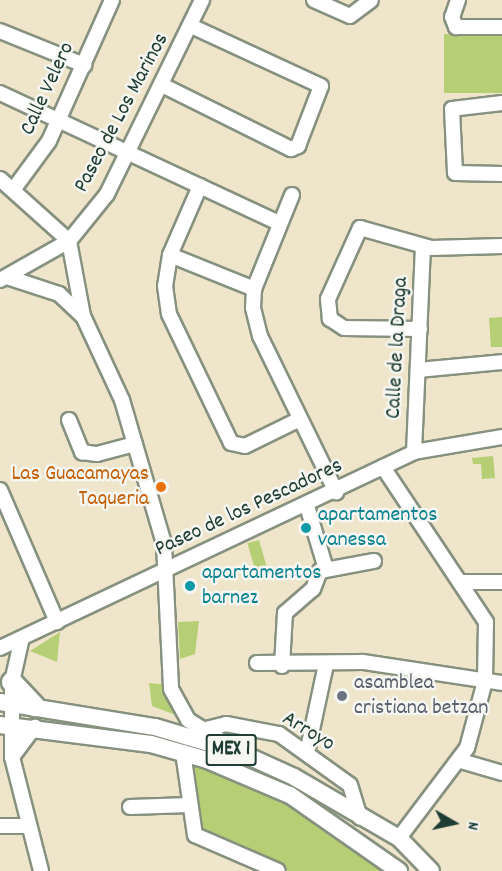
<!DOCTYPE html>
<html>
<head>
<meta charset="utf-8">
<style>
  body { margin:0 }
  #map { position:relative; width:502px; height:871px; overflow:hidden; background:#eee5ca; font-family:Dekko,sans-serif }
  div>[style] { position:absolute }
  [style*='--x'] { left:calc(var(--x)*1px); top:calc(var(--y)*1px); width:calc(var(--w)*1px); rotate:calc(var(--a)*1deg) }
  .green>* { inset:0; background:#b7cf74; transform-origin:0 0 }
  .roads { filter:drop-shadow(2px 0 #86917f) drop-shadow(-2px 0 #86917f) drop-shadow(0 2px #86917f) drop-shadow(0 -2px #86917f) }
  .minor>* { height:14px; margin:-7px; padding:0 7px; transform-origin:7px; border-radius:7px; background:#fff }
  .major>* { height:16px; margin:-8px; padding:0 8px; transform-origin:8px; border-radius:8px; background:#fff }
  .highway>* { height:20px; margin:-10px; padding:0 10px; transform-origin:10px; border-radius:10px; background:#fff }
  .dots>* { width:16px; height:16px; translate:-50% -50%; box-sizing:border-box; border:3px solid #f6f6f2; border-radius:50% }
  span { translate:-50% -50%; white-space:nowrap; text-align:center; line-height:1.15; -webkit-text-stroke:5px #f6f6f2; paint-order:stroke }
  .shield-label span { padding:2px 4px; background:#f6f6f2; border:2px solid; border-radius:4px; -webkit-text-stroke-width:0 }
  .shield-label { font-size:21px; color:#1f3d34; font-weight:700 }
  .street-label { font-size:22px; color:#1f3d34 }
  .food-label { font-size:22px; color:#c56008 }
  .right { translate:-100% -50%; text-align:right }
  .culture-label { font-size:22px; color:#0d838f }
  .left { translate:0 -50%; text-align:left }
  .worship-label { font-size:22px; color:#5b616d }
  .north { position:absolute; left:424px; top:793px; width:60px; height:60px; -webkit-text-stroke:4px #f6f6f2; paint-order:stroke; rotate:99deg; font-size:16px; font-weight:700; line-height:24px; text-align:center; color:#1f3d34 }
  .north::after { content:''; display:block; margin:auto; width:21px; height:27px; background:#1f3d34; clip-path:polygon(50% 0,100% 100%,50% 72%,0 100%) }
</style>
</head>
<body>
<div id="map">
  <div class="green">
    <i style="left:502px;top:34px;width:59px;height:58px;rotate:90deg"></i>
    <i style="clip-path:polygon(502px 317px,502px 347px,491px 347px,489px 318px)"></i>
    <i style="clip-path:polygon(493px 456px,495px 478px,482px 479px,481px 464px,473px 464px,472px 458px)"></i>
    <i style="left:259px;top:540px;width:29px;height:12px;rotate:74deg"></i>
    <i style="clip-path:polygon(199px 621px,195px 654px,180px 659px,178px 622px)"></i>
    <i style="clip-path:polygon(60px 632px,57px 662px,30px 651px)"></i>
    <i style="clip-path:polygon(149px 683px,169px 685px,181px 717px,152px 706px)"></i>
    <i style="clip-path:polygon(187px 759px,256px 784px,341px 831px,385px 871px,285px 871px,242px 845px,203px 840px,197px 833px)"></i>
  </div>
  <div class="roads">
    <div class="minor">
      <i style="--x:314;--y:0;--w:39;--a:24"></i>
      <i style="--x:350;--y:16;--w:26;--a:-37"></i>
      <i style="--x:458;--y:0;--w:18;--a:109"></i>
      <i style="--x:452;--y:17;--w:11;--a:68"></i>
      <i style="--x:456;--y:27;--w:46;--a:0"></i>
      <i style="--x:0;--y:31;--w:91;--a:22"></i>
      <i style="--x:164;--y:86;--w:142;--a:26.4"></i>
      <i style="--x:291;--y:149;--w:8;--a:-23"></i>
      <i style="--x:298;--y:146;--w:64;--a:-69"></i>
      <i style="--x:321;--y:86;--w:143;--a:-155.2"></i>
      <i style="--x:0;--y:93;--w:308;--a:25"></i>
      <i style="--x:502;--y:103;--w:50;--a:173.2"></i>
      <i style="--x:452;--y:109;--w:64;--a:87.3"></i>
      <i style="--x:455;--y:173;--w:47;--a:1.2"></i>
      <i style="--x:0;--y:179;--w:93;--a:41.9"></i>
      <i style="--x:200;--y:186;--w:75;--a:113.5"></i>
      <i style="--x:170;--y:255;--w:31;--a:99"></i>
      <i style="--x:165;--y:286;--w:28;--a:82"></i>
      <i style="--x:169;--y:314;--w:143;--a:64.3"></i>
      <i style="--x:231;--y:443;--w:14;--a:12"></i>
      <i style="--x:245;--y:446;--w:59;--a:-26.1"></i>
      <i style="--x:13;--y:190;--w:61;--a:-53.7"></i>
      <i style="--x:49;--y:141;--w:154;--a:-65.9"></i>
      <i style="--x:292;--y:195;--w:101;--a:112"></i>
      <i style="--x:254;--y:289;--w:19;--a:93"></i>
      <i style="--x:253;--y:308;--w:29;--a:76"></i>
      <i style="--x:260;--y:336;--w:174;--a:64"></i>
      <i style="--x:69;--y:241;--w:76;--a:79.4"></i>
      <i style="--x:83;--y:316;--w:93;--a:65.1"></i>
      <i style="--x:122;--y:400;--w:150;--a:73.7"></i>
      <i style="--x:164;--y:544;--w:145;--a:87.2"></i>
      <i style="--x:171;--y:689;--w:35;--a:61"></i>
      <i style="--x:188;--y:720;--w:49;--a:31.8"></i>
      <i style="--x:170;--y:255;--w:91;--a:22"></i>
      <i style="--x:7;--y:277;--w:55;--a:18.1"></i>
      <i style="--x:59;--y:294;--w:33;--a:43"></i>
      <i style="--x:0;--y:280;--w:79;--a:-29.5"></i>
      <i style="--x:69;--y:241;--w:60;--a:-51"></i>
      <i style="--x:107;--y:194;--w:216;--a:-63.9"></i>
      <i style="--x:420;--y:329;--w:76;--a:-179.2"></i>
      <i style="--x:344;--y:328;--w:17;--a:-147"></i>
      <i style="--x:330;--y:319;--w:20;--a:-96"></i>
      <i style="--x:328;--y:299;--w:78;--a:-65.7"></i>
      <i style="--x:360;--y:228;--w:74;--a:15.7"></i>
      <i style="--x:431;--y:248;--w:71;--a:-1.6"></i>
      <i style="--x:418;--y:370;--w:84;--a:-5.4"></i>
      <i style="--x:69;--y:420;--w:35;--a:68"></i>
      <i style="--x:82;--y:452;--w:15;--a:8"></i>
      <i style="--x:97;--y:454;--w:39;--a:-15"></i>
      <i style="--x:414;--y:452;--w:205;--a:-87.5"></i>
      <i style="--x:383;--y:467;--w:186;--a:56.4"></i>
      <i style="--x:486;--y:622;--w:59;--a:91"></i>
      <i style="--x:485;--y:681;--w:69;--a:105"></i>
      <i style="--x:467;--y:748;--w:113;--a:127.1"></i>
      <i style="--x:0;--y:490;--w:144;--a:66.6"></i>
      <i style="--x:307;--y:506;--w:66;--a:73.2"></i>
      <i style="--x:460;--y:582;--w:42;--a:0"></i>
      <i style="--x:21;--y:642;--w:41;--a:102.7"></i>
      <i style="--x:12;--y:682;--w:75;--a:90"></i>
      <i style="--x:12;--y:757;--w:118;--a:75.7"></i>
      <i style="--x:0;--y:648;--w:458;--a:-25.3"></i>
      <i style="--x:414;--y:452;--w:89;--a:-9.7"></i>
      <i style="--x:257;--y:663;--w:106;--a:-0.5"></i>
      <i style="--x:363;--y:662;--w:141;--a:8.6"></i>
      <i style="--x:282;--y:666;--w:53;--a:-86.8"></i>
      <i style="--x:285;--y:613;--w:37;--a:-41"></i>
      <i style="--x:313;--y:589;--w:19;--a:-69"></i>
      <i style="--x:320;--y:571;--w:55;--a:-10.5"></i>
      <i style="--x:206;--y:729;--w:21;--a:-14"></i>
      <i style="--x:226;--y:724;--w:54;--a:10.7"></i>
      <i style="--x:279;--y:734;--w:87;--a:35.7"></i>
      <i style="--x:350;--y:785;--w:34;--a:73"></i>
      <i style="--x:183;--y:752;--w:84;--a:81.8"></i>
      <i style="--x:195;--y:835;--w:90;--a:23.4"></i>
      <i style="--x:307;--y:753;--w:91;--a:-77.9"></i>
      <i style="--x:12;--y:757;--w:38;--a:-53"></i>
      <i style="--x:461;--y:761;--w:43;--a:16.3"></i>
      <i style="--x:130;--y:807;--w:60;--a:-1.9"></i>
      <i style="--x:0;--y:826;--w:25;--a:0"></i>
    </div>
    <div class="major">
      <i style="--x:0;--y:702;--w:157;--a:9.2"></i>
      <i style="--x:155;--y:727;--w:88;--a:16.6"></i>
      <i style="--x:239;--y:752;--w:60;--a:24.4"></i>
      <i style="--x:294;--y:777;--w:121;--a:30.2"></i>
      <i style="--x:399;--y:838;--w:46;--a:45.9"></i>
      <i style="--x:0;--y:725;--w:152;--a:7.2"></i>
      <i style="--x:151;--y:744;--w:58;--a:15.9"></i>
      <i style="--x:207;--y:760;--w:90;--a:22.9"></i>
      <i style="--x:290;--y:795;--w:133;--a:34.9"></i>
    </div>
    <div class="highway">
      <i style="--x:12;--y:682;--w:33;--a:47"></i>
    </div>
  </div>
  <div class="dots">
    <i style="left:161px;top:487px;background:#e8710a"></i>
    <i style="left:306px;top:528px;background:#0f9aa8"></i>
    <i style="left:190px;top:586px;background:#0f9aa8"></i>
    <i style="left:342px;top:696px;background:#6b7280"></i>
  </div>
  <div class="shield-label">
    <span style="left:231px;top:750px">MEX 1</span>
  </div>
  <div class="street-label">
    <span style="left:48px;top:89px;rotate:-65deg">Calle Velero</span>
    <span style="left:122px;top:113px;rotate:-62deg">Paseo de Los Marinos</span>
    <span style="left:398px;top:348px;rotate:-87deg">Calle de la Draga</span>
    <span style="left:249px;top:508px;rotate:-25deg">Paseo de los Pescadores</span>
    <span style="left:308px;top:732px;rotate:31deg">Arroyo</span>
  </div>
  <div class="food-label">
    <span class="right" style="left:149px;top:487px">Las Guacamayas<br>Taqueria</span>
  </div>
  <div class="culture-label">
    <span class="left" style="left:318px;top:528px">apartamentos<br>vanessa</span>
    <span class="left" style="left:202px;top:586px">apartamentos<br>barnez</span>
  </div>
  <div class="worship-label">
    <span class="left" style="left:354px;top:696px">asamblea<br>cristiana betzan</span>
  </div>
  <div class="north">N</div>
</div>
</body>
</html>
